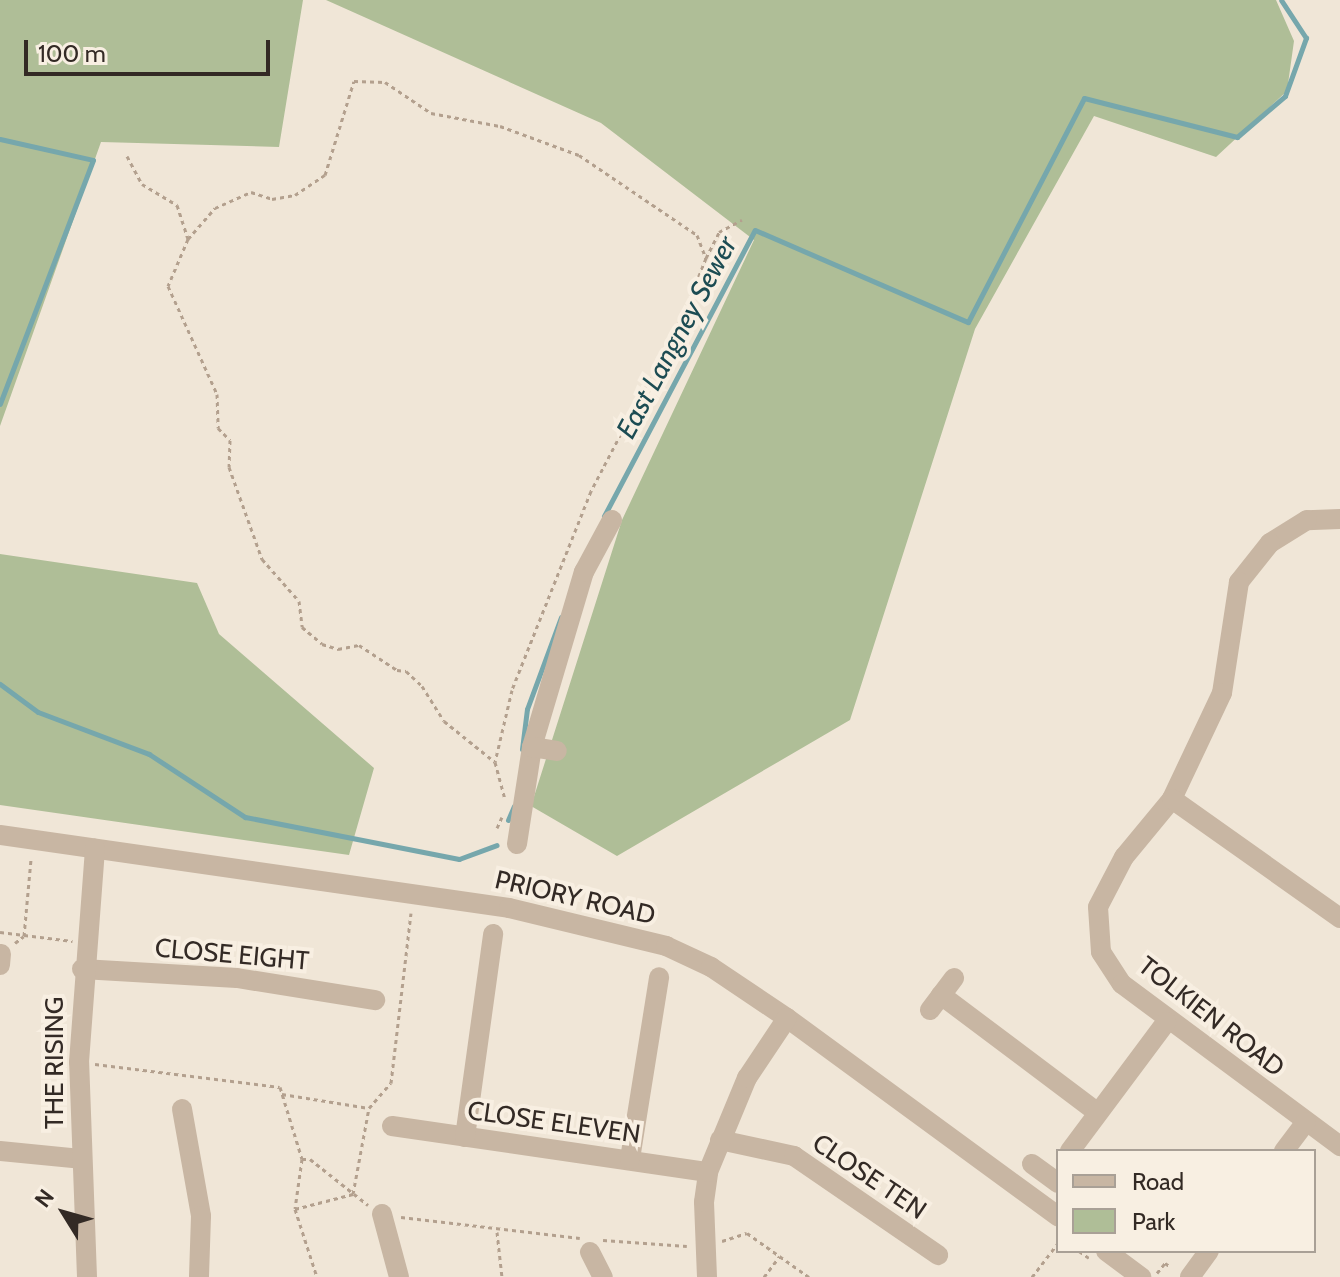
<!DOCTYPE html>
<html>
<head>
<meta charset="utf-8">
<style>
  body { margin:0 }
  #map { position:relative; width:1340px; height:1277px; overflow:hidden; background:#f0e6d7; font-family:Cabin,sans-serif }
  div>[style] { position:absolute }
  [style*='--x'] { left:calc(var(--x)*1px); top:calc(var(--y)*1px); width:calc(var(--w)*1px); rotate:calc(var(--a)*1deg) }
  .green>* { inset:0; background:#afbe97 }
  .stream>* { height:5px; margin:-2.5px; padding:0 2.5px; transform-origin:2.5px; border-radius:2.5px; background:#76a7ac }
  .path>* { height:3px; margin-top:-1.5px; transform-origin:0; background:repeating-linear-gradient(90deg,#b3a08e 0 4px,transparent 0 8px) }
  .minor>* { height:20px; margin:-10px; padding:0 10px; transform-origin:10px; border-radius:10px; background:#c8b6a3 }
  span { translate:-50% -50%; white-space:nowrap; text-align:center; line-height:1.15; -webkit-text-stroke:8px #f8efe2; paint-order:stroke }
  .street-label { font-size:26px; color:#332a25 }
  .water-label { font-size:28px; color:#1c4c53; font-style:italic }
  .legend { position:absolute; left:1056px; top:1149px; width:260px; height:104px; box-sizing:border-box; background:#f8efe2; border:2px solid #a9a096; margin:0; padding:10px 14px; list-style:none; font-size:24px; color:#332a25 }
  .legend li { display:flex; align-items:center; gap:16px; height:40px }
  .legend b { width:40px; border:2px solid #a9a096 }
  .north { position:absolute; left:24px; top:1173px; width:80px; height:80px; -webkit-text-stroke:6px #f8efe2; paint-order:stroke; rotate:307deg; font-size:22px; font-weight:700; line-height:32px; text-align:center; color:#332a25 }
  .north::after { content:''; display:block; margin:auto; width:28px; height:36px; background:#332a25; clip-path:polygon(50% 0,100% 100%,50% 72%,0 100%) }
  .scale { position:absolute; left:24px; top:40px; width:246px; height:36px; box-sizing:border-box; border:4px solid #332a25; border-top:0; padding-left:10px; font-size:24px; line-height:28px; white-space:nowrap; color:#332a25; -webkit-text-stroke:6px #f8efe2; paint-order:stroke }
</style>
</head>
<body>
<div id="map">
  <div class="green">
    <i style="clip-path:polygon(0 0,303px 0,279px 147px,101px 142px,0 426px)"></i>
    <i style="clip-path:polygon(326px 0,1276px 0,1294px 41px,1287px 91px,1216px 157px,1094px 116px,975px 329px,850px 720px,617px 856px,531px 806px,622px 520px,754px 240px,601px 123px)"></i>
    <i style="clip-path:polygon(0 554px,197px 583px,219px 634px,374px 768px,349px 855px,0 805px)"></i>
  </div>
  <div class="stream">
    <i style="--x:0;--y:139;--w:95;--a:12.7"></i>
    <i style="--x:93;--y:160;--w:261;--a:110.9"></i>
    <i style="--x:604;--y:516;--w:323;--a:-62.2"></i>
    <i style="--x:755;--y:230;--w:232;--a:23.4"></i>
    <i style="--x:968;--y:322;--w:252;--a:-62.6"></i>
    <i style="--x:1084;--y:98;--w:158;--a:14.3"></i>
    <i style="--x:1237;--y:137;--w:63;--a:-40.5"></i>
    <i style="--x:1285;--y:96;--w:62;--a:-70.1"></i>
    <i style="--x:1306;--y:38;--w:45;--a:-123.3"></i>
    <i style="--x:0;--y:684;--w:47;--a:36.4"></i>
    <i style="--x:38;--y:712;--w:119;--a:20.7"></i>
    <i style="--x:149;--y:754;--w:115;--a:33.3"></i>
    <i style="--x:245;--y:817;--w:218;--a:11.1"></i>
    <i style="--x:459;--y:859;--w:40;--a:-20.2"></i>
    <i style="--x:522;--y:749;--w:40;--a:-82.9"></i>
    <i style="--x:527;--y:709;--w:98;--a:-69.7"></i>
    <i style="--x:508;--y:820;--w:15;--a:-67"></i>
  </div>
  <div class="path">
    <i style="--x:127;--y:156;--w:32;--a:62"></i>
    <i style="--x:142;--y:184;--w:41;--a:31"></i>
    <i style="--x:177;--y:205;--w:36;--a:72"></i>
    <i style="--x:188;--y:239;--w:51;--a:113.1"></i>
    <i style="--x:168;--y:286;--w:119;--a:65.6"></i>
    <i style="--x:217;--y:394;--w:34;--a:88"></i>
    <i style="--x:218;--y:428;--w:17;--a:45"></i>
    <i style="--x:230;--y:440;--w:27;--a:92"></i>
    <i style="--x:229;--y:467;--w:98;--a:70.3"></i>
    <i style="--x:262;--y:559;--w:56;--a:48.6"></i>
    <i style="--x:299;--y:601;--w:26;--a:83"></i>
    <i style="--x:302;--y:627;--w:26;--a:40"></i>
    <i style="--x:322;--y:644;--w:17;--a:17"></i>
    <i style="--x:338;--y:649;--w:21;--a:-11"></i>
    <i style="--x:359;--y:645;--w:45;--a:33.3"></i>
    <i style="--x:397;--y:670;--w:9;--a:6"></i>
    <i style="--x:406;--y:671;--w:22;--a:43"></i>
    <i style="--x:422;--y:686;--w:41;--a:57.8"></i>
    <i style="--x:444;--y:721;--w:65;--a:38.8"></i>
    <i style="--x:495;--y:762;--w:38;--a:75"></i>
    <i style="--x:188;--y:239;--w:41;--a:-48.9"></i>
    <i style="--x:215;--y:208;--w:39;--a:-24"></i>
    <i style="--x:251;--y:192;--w:22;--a:18"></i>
    <i style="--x:272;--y:199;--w:23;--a:-10"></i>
    <i style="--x:295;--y:195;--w:36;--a:-34"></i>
    <i style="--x:325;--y:175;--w:98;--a:-72.9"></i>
    <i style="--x:354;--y:81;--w:31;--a:2"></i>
    <i style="--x:385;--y:82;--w:55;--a:34"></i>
    <i style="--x:431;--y:113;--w:70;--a:10.7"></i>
    <i style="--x:500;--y:126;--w:84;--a:20.2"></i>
    <i style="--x:579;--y:155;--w:143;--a:34.1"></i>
    <i style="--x:697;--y:235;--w:25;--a:69"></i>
    <i style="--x:706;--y:258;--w:59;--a:111.8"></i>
    <i style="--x:684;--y:313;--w:201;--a:117.6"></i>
    <i style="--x:591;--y:491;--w:214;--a:111.7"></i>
    <i style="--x:512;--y:690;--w:74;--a:103.3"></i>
    <i style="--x:706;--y:258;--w:29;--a:-63"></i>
    <i style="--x:719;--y:232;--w:26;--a:-28"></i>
    <i style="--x:497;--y:828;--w:12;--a:-66"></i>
    <i style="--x:0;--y:932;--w:73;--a:7.1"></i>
    <i style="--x:15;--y:943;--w:11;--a:-38"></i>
    <i style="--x:24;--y:936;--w:77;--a:-84.8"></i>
    <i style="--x:95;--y:1064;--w:186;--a:7.1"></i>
    <i style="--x:280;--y:1087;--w:75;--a:73"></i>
    <i style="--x:302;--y:1159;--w:8;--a:0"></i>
    <i style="--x:310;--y:1159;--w:74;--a:38.4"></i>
    <i style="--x:282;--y:1094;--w:88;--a:9.1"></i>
    <i style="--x:302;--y:1159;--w:50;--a:98"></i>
    <i style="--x:295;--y:1209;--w:71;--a:72.1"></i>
    <i style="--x:295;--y:1209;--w:60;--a:-14.5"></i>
    <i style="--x:353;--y:1194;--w:87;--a:-79.5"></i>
    <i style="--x:369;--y:1108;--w:33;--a:-49"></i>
    <i style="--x:391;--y:1083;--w:171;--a:-83.3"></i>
    <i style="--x:401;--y:1217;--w:180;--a:6.7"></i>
    <i style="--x:497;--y:1232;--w:45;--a:83.7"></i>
    <i style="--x:603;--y:1240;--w:84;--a:4.1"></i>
    <i style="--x:722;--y:1241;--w:26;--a:-18"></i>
    <i style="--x:747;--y:1233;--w:76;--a:35.4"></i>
    <i style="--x:1079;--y:1251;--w:12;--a:35"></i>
    <i style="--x:1157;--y:1273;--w:13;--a:-51"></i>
    <i style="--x:1165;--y:1263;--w:7;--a:34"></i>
    <i style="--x:764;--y:1277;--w:26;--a:-53"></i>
    <i style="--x:1032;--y:1277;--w:43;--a:-52.6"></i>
  </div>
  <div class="minor">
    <i style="--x:1340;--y:519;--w:33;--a:178"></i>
    <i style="--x:1307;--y:520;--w:44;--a:148.1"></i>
    <i style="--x:1270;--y:543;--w:50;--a:128.5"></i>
    <i style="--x:1239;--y:582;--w:112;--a:98.7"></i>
    <i style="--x:1222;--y:693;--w:117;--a:115.3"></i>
    <i style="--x:1172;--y:799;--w:75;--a:129.6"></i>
    <i style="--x:1124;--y:857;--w:56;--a:117.5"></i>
    <i style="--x:1098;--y:907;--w:45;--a:86.2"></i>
    <i style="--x:1101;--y:952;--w:38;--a:57"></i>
    <i style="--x:1122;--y:984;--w:272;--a:36.6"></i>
    <i style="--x:532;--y:747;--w:183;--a:-73.5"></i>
    <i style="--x:584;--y:572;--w:59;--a:-61.7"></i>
    <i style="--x:1172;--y:799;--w:206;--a:35.3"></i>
    <i style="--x:0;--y:835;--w:514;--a:8.16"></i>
    <i style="--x:509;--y:908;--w:162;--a:13.6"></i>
    <i style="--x:666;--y:946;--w:50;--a:25"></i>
    <i style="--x:711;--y:967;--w:92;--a:33.9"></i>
    <i style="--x:787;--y:1018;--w:336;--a:36.2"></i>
    <i style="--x:517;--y:844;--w:98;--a:-81.2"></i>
    <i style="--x:532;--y:747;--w:25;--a:9"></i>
    <i style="--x:0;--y:965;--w:11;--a:-85"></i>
    <i style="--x:82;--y:969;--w:155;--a:3.3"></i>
    <i style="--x:237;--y:978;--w:140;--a:9.1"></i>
    <i style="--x:941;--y:995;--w:196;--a:36.9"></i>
    <i style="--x:930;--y:1010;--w:40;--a:-53"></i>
    <i style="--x:182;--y:1109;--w:109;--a:79.9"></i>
    <i style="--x:201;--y:1216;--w:61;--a:91.9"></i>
    <i style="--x:392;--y:1126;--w:319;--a:8.3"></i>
    <i style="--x:465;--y:1137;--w:205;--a:-82.1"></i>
    <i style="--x:720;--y:1140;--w:76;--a:12.2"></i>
    <i style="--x:794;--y:1156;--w:175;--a:34.5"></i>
    <i style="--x:0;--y:1151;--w:81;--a:5.6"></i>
    <i style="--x:1070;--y:1151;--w:161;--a:-53.3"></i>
    <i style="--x:1284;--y:1151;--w:36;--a:-53"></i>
    <i style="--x:630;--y:1159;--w:184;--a:-80.9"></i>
    <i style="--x:1032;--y:1164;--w:32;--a:36"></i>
    <i style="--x:382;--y:1214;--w:65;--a:74.9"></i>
    <i style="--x:1106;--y:1251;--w:44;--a:36.6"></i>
    <i style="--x:590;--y:1252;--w:28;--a:63"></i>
    <i style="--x:87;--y:1277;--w:215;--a:-92.1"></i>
    <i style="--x:79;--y:1062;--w:214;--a:-85.7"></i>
    <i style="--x:707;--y:1277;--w:75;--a:-92.3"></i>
    <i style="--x:704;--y:1202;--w:30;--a:-82"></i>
    <i style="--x:708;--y:1172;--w:102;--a:-67.5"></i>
    <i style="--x:747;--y:1078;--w:72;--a:-56.3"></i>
    <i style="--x:1190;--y:1277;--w:32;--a:-54"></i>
  </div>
  <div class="street-label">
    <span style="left:575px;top:898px;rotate:13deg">PRIORY ROAD</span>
    <span style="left:232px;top:955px;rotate:5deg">CLOSE EIGHT</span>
    <span style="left:1211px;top:1017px;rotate:38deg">TOLKIEN ROAD</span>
    <span style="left:55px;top:1063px;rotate:-90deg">THE RISING</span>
    <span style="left:554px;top:1123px;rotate:8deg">CLOSE ELEVEN</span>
    <span style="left:869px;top:1177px;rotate:34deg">CLOSE TEN</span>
  </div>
  <div class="water-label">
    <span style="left:676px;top:337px;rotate:-62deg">East Langney Sewer</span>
  </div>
  <ul class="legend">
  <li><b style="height:10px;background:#c8b6a3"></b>Road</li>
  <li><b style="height:22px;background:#afbe97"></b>Park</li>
  </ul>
  <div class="north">N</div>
  <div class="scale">100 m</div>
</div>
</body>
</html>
